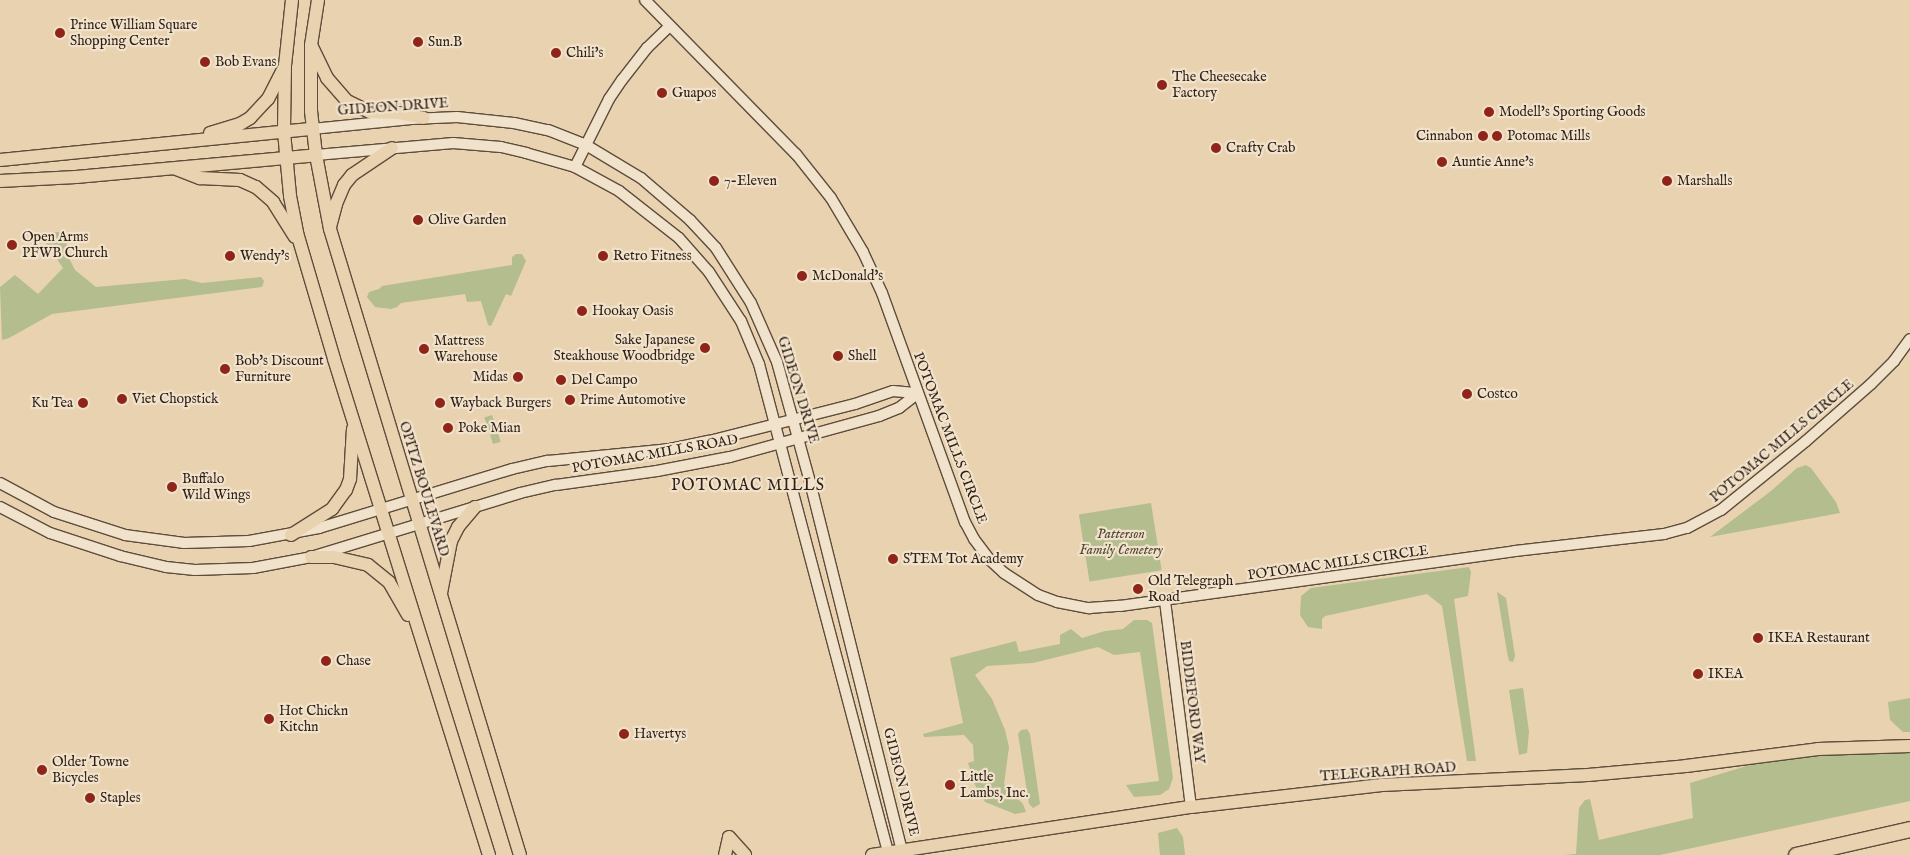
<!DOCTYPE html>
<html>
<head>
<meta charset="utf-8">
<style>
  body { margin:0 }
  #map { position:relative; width:1910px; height:855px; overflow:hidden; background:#e9d2af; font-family:"IM FELL English",serif }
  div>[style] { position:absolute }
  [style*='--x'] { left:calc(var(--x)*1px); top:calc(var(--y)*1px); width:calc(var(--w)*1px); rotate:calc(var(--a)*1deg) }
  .green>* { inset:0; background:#b3bd8d; transform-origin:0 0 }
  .roads { filter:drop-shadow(1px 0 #5e4c3c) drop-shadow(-1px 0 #5e4c3c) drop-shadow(0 1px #5e4c3c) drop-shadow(0 -1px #5e4c3c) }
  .minor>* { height:10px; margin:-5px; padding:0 5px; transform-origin:5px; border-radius:5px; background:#f1e2cb }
  .major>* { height:12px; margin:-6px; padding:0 6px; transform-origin:6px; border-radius:6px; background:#e9d2af }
  .highway>* { height:15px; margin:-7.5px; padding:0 7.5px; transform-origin:7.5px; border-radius:7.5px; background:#e9d2af }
  .dots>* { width:14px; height:14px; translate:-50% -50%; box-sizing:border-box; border:2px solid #f1e2cb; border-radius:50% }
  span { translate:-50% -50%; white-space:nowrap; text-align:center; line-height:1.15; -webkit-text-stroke:4.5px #f1e2cb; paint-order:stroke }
  .poi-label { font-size:14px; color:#2f1f16 }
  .left { translate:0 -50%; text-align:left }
  .right { translate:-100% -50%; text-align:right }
  .street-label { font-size:14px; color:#2f1f16 }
  .park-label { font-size:14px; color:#504634; font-style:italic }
  .quarter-label { font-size:16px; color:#2f1f16; letter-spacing:1px }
</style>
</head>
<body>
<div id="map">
  <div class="green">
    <i style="clip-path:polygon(61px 232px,65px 236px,70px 260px,75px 270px,96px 287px,185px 279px,202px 283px,261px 277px,264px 281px,262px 287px,52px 314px,9px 338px,2px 340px,0 287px,15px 275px,38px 294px,63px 268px,39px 233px)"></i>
    <i style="clip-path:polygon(516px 254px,522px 254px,526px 261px,511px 296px,506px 294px,491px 326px,488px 325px,481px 301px,467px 302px,465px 294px,401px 303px,397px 307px,391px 309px,375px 307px,367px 297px,369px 292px,379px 289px,382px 286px,512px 265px,512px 257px)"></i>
    <i style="left:492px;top:415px;width:28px;height:8px;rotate:72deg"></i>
    <i style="clip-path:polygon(1806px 465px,1811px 468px,1836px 502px,1840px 513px,1710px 537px,1771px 491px,1797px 468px)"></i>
    <i style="left:1151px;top:503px;width:68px;height:73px;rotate:81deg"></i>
    <i style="clip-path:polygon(1469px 567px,1471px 572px,1468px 596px,1454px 599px,1476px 761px,1467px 761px,1442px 606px,1427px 594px,1325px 616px,1322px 619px,1322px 629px,1308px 627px,1300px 615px,1301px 596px,1311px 588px)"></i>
    <i style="clip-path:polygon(1497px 592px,1506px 598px,1515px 656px,1513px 662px,1509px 661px,1507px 652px)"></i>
    <i style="clip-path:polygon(1134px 620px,1147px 620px,1152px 623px,1173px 778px,1169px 789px,1160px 795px,1134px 797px,1126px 785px,1159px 781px,1140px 652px,1114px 655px,1098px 647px,1033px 663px,987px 666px,975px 675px,992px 699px,1005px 730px,1009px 747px,1004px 784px,1023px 804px,1026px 812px,1015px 814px,985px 802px,975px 785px,968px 763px,974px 761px,973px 745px,964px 735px,924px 737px,923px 734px,963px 723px,950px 658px,1016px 641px,1019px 652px,1060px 644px,1060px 635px,1071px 629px,1082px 638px,1105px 631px,1123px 629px)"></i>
    <i style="clip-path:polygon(1523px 688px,1529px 732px,1527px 753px,1519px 755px,1509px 690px)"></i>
    <i style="clip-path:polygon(1910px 698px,1910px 732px,1903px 732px,1890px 720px,1888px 702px)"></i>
    <i style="clip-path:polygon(1027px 729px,1030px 734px,1040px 804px,1033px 808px,1029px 804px,1018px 734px,1021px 730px)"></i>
    <i style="clip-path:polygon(1910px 753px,1910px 801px,1660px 855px,1564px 855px,1576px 854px,1579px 808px,1585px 800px,1590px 799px,1599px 840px,1693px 818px,1690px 783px,1750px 765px,1822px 754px)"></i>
    <i style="clip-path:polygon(1177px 828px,1183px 837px,1185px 855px,1160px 855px,1158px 833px)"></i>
  </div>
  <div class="roads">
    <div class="minor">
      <i style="--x:645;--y:0;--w:216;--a:45.6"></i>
      <i style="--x:796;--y:154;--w:56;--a:51.5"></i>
      <i style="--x:831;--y:198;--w:63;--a:59.3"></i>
      <i style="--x:863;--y:252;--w:45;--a:65.1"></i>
      <i style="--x:882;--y:293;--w:244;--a:70.1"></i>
      <i style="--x:965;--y:522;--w:19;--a:62"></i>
      <i style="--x:974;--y:539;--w:26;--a:53"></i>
      <i style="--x:990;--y:560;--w:19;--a:43"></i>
      <i style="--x:1004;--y:573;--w:40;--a:32.9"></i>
      <i style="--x:1038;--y:595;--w:20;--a:20"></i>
      <i style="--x:1057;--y:602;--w:33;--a:11"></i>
      <i style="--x:1089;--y:608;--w:31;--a:-4"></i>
      <i style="--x:1120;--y:606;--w:399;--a:-7.9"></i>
      <i style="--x:1515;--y:551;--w:150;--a:-6.5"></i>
      <i style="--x:1664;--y:534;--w:24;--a:-15"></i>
      <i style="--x:1687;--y:528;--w:38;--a:-28"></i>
      <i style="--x:1721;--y:510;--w:109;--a:-39.1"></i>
      <i style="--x:1806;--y:441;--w:86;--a:-41.2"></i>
      <i style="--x:1871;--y:384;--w:33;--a:-45"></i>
      <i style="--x:1894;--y:361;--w:27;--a:-54"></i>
      <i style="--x:312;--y:129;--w:100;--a:-5.7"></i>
      <i style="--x:412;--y:119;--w:45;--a:-2.5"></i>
      <i style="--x:457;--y:117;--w:57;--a:6"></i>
      <i style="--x:514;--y:123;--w:35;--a:12"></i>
      <i style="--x:548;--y:130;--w:41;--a:21.5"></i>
      <i style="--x:586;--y:145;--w:64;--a:31"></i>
      <i style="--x:641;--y:178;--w:65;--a:40.6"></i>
      <i style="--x:690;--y:220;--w:38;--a:47"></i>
      <i style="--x:716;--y:248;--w:65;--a:57.5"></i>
      <i style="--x:751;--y:303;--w:64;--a:66.2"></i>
      <i style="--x:777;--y:362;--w:124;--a:74.6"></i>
      <i style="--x:810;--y:482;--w:379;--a:76"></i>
      <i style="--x:316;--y:155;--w:138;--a:-5"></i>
      <i style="--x:453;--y:143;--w:48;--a:4.8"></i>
      <i style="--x:501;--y:147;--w:26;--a:13"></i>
      <i style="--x:526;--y:153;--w:51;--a:15.9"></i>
      <i style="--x:575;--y:167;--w:50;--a:28.6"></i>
      <i style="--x:619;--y:191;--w:76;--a:38.1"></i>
      <i style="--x:679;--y:238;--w:45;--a:48.6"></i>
      <i style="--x:709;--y:272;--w:59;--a:56.9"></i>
      <i style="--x:741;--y:321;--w:47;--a:67.3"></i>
      <i style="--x:759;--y:364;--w:505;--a:75.19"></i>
      <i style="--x:575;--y:167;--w:76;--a:-63.4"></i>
      <i style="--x:609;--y:99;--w:23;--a:-56"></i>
      <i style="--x:622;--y:80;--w:41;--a:-52"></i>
      <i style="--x:647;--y:48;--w:32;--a:-44"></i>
      <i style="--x:0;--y:483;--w:61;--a:28.2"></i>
      <i style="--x:54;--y:512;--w:75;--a:17.9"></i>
      <i style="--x:125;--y:535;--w:60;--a:7.7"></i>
      <i style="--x:184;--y:543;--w:65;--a:-1.8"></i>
      <i style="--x:249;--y:541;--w:71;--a:-10.5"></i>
      <i style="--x:319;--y:528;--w:202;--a:-17"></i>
      <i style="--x:512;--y:469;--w:37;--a:-13"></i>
      <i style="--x:548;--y:461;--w:123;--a:-5.6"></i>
      <i style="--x:670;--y:449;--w:40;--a:-12"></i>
      <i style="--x:709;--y:441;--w:151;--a:-14.2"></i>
      <i style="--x:855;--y:404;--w:40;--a:-18.9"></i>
      <i style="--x:893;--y:391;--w:25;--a:5"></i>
      <i style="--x:0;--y:507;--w:56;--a:27.5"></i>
      <i style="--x:50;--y:533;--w:74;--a:18.2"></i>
      <i style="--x:120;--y:556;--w:47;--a:13.4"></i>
      <i style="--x:166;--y:567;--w:29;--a:6"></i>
      <i style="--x:195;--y:570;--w:58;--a:-2"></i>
      <i style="--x:253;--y:568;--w:59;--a:-10.7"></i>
      <i style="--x:311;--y:557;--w:219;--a:-17"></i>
      <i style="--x:520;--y:493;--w:37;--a:-13"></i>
      <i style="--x:556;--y:485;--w:102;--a:-7.9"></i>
      <i style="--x:657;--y:471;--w:74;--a:-10.9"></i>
      <i style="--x:730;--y:457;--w:155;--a:-15.4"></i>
      <i style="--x:879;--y:416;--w:22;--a:-22"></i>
      <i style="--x:899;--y:408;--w:24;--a:-38"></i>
      <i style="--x:1165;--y:601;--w:208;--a:82.8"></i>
    </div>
    <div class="major">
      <i style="--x:292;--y:0;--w:65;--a:96.1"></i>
      <i style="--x:285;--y:65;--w:67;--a:90.9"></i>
      <i style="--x:284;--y:132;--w:64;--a:84.6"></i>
      <i style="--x:290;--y:196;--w:38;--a:79"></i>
      <i style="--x:297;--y:233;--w:131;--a:73.6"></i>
      <i style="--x:334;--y:359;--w:520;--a:72.65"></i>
      <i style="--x:318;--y:0;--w:46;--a:98.8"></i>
      <i style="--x:311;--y:45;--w:66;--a:90"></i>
      <i style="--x:311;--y:111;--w:44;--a:83.5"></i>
      <i style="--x:316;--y:155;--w:75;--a:79.3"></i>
      <i style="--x:330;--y:229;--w:654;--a:73.12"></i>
      <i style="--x:312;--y:47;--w:34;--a:64"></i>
      <i style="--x:327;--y:78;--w:30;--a:49"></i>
      <i style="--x:347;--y:101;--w:25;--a:26"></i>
      <i style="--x:370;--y:112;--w:29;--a:2"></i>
      <i style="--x:399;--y:113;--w:25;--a:11"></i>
      <i style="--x:210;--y:133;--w:31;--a:-17"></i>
      <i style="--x:240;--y:124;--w:12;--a:-31"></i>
      <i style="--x:250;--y:118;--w:26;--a:-47"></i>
      <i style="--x:268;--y:99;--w:34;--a:-63"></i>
      <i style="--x:0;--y:160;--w:314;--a:-5.7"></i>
      <i style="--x:176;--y:169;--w:26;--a:21"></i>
      <i style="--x:200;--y:178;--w:40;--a:2.9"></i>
      <i style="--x:240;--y:180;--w:17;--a:24"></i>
      <i style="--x:256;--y:187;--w:23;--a:41"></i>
      <i style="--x:273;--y:202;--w:41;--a:57.8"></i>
      <i style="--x:0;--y:181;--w:76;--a:-3"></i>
      <i style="--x:76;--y:177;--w:241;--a:-5.2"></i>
      <i style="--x:330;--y:227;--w:24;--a:-75"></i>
      <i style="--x:336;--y:204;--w:21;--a:-67"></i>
      <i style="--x:344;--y:185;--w:13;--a:-51"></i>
      <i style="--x:352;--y:175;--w:48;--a:-34"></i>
      <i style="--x:291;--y:535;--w:49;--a:-32.4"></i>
      <i style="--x:332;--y:509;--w:24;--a:-54"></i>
      <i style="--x:346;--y:490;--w:12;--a:-70"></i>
      <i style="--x:350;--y:479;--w:50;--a:-86.6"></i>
      <i style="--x:311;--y:557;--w:23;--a:0"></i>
      <i style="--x:334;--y:557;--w:35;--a:13"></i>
      <i style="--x:368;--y:565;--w:27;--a:39"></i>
      <i style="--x:389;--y:582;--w:38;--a:60"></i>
      <i style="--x:441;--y:593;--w:53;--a:-79.1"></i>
      <i style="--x:451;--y:541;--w:16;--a:-63"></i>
      <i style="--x:458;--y:527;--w:26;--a:-50"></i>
      <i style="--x:729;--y:837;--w:24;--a:48"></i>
      <i style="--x:725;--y:855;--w:18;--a:-77"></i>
      <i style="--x:872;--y:855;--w:323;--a:-8.6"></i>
      <i style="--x:1191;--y:807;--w:192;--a:-6.6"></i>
      <i style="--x:1382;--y:785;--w:206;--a:-2.8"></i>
      <i style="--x:1588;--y:775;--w:98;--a:-5.2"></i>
      <i style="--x:1686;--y:766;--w:133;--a:-7.3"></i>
      <i style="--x:1818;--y:749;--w:92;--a:-1.9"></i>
    </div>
    <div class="highway">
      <i style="--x:1796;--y:855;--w:117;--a:-12.8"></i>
    </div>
  </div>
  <div class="dots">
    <i style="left:60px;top:33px;background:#8f2418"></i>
    <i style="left:418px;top:42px;background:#8f2418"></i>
    <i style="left:556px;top:53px;background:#8f2418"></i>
    <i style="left:205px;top:62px;background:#8f2418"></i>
    <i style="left:1162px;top:85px;background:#8f2418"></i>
    <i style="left:662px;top:93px;background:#8f2418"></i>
    <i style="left:1489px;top:112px;background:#8f2418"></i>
    <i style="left:1483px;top:136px;background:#8f2418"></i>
    <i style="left:1497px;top:136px;background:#8f2418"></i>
    <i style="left:1216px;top:148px;background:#8f2418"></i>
    <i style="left:1442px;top:162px;background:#8f2418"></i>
    <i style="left:714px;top:181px;background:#8f2418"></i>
    <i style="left:1667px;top:181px;background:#8f2418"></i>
    <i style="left:418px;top:220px;background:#8f2418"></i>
    <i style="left:12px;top:245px;background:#8f2418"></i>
    <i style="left:230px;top:256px;background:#8f2418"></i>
    <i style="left:603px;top:256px;background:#8f2418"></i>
    <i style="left:802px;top:276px;background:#8f2418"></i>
    <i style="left:582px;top:311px;background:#8f2418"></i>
    <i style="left:705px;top:348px;background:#8f2418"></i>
    <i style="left:424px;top:349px;background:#8f2418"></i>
    <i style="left:838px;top:356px;background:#8f2418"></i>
    <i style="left:225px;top:369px;background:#8f2418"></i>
    <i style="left:518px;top:377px;background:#8f2418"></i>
    <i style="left:561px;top:380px;background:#8f2418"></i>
    <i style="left:1467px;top:394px;background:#8f2418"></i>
    <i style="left:122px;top:399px;background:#8f2418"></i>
    <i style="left:570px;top:400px;background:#8f2418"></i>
    <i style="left:83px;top:403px;background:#8f2418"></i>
    <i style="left:440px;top:403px;background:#8f2418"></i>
    <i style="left:448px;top:428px;background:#8f2418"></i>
    <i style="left:172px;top:487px;background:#8f2418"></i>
    <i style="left:893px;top:559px;background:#8f2418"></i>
    <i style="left:1138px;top:589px;background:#8f2418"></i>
    <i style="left:1758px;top:638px;background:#8f2418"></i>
    <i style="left:326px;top:661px;background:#8f2418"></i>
    <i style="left:1698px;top:674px;background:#8f2418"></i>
    <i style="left:269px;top:719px;background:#8f2418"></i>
    <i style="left:624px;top:734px;background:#8f2418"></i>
    <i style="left:42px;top:770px;background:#8f2418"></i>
    <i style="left:950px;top:785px;background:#8f2418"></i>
    <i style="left:90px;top:798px;background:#8f2418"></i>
  </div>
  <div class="poi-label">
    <span class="left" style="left:70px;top:33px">Prince William Square<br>Shopping Center</span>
    <span class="left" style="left:428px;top:42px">Sun.B</span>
    <span class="left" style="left:566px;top:53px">Chili's</span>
    <span class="left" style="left:215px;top:62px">Bob Evans</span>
    <span class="left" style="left:1172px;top:85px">The Cheesecake<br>Factory</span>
    <span class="left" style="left:672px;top:93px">Guapos</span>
    <span class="left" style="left:1499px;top:112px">Modell's Sporting Goods</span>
    <span class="right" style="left:1473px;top:136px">Cinnabon</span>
    <span class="left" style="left:1507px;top:136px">Potomac Mills</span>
    <span class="left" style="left:1226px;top:148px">Crafty Crab</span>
    <span class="left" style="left:1452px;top:162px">Auntie Anne's</span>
    <span class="left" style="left:724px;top:181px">7-Eleven</span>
    <span class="left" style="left:1677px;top:181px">Marshalls</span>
    <span class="left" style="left:428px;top:220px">Olive Garden</span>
    <span class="left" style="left:22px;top:245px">Open Arms<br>PFWB Church</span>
    <span class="left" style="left:240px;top:256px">Wendy's</span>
    <span class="left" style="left:613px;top:256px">Retro Fitness</span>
    <span class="left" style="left:812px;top:276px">McDonald's</span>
    <span class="left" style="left:592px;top:311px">Hookay Oasis</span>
    <span class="right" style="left:695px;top:348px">Sake Japanese<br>Steakhouse Woodbridge</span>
    <span class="left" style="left:434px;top:349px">Mattress<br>Warehouse</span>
    <span class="left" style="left:848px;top:356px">Shell</span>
    <span class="left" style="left:235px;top:369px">Bob's Discount<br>Furniture</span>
    <span class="right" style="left:508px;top:377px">Midas</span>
    <span class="left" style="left:571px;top:380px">Del Campo</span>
    <span class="left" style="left:1477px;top:394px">Costco</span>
    <span class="left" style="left:132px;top:399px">Viet Chopstick</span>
    <span class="left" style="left:580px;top:400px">Prime Automotive</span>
    <span class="right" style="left:73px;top:403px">Ku Tea</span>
    <span class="left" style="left:450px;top:403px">Wayback Burgers</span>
    <span class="left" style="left:458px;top:428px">Poke Mian</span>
    <span class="left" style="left:182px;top:487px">Buffalo<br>Wild Wings</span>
    <span class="left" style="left:903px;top:559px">STEM Tot Academy</span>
    <span class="left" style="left:1148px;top:589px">Old Telegraph<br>Road</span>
    <span class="left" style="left:1768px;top:638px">IKEA Restaurant</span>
    <span class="left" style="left:336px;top:661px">Chase</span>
    <span class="left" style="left:1708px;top:674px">IKEA</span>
    <span class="left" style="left:279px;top:719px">Hot Chickn<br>Kitchn</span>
    <span class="left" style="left:634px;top:734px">Havertys</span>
    <span class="left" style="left:52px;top:770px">Older Towne<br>Bicycles</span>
    <span class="left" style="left:960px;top:785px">Little<br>Lambs, Inc.</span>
    <span class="left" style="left:100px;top:798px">Staples</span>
  </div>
  <div class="street-label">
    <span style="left:393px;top:107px;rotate:-4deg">GIDEON DRIVE</span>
    <span style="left:798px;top:390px;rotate:73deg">GIDEON DRIVE</span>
    <span style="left:950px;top:438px;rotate:69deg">POTOMAC MILLS CIRCLE</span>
    <span style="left:1782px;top:441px;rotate:-40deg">POTOMAC MILLS CIRCLE</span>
    <span style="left:655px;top:454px;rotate:-10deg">POTOMAC MILLS ROAD</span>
    <span style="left:424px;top:489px;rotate:73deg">OPITZ BOULEVARD</span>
    <span style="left:1338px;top:563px;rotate:-8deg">POTOMAC MILLS CIRCLE</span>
    <span style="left:1192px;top:702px;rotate:83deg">BIDDEFORD WAY</span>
    <span style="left:1388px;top:772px;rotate:-4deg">TELEGRAPH ROAD</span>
    <span style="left:901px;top:782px;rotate:76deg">GIDEON DRIVE</span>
  </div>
  <div class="park-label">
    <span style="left:1121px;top:542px">Patterson<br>Family Cemetery</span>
  </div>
  <div class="quarter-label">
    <span style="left:748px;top:486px">POTOMAC MILLS</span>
  </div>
</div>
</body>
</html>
